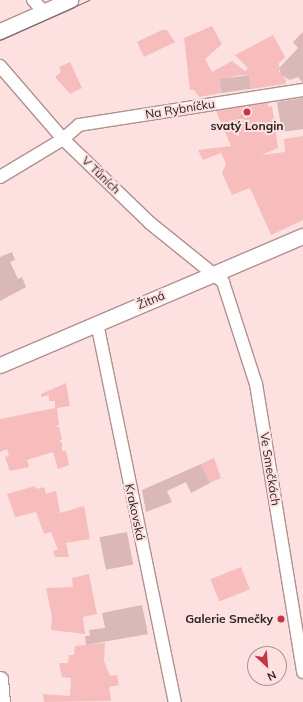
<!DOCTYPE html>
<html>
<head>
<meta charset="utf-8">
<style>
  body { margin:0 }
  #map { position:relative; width:303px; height:702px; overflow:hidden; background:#fce1e0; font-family:Mulish,sans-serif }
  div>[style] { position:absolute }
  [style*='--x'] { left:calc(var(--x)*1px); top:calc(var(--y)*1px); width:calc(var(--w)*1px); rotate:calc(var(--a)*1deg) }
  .green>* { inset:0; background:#f6bdbc; transform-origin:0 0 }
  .building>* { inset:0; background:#d9b8b7; transform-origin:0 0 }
  .roads { filter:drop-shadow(1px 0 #b09190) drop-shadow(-1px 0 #b09190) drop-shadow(0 1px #b09190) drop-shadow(0 -1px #b09190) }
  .minor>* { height:12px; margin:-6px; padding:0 6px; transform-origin:6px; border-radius:6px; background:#fff }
  .major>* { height:15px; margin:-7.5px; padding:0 7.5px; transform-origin:7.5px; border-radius:7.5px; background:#fff }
  .tram>* { height:1px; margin:-0.5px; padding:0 0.5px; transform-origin:0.5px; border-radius:0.5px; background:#726160 }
  .dots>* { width:11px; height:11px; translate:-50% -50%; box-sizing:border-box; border:2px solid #fce1e0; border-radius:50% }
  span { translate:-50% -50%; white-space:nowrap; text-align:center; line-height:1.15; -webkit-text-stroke:4px #fce1e0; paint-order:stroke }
  .street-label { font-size:12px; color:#2f2323 }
  .poi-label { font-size:12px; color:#2f2323; font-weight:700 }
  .right { translate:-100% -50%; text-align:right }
  .north { position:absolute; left:247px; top:646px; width:40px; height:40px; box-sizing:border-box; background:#fce1e0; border:1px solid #aa9594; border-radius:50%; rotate:154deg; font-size:11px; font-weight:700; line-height:16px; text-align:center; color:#2f2323 }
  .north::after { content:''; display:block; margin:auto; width:14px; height:18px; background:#c53544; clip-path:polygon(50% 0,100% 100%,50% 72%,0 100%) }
</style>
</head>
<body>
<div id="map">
  <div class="green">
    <i style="clip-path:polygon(212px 26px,222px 44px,205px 59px,212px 72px,232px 61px,245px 71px,248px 68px,235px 55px,273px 35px,285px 57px,279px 63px,279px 72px,286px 80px,285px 84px,251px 89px,249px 75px,240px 75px,219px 80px,221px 93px,199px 97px,194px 90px,190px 90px,184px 38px)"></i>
    <i style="clip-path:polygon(162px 30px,167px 30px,175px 42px,144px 57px,137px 42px)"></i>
    <i style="clip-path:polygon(70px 62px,82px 88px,70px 94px,55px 77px,61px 72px,59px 67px)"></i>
    <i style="clip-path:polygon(268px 103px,268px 107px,272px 106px,278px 148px,261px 155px,285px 152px,284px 139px,303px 136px,303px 220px,271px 235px,250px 188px,232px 195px,222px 173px,226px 164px,221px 153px,203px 160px,198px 150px,231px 146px,216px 111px,246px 106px,241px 114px,245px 118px,252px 113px,247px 106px)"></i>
    <i style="clip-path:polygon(66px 383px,70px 406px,57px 408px,59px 425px,56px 426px,59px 427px,62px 439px,59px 442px,62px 442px,62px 451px,66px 451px,69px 465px,58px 469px,53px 452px,27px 460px,29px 467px,10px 471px,5px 457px,9px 456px,7px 449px,0 452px,0 419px,55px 408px,55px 401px,49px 401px,49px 395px,41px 397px,41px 394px)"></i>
    <i style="clip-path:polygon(214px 458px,221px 478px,210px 483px,201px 464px)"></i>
    <i style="clip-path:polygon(35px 486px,36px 489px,44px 487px,46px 494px,56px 491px,60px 513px,84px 506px,90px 539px,66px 543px,69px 557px,55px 557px,53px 551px,58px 550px,51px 532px,44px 534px,36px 512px,15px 517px,7px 494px)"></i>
    <i style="left:241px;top:567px;width:24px;height:33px;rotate:68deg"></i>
    <i style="clip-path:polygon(89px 574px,97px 614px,83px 617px,85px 634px,51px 630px,52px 617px,46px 588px,73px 587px,72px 578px)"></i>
    <i style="clip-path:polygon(105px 643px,104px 661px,110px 676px,117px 675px,119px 685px,109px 687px,111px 701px,44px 702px,43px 694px,70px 696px,71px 678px,62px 677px,59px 663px,68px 663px,69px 655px,74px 655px,75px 646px)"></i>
  </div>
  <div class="building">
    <i style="clip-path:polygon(303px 32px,303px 83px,298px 77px,290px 80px,281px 75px,279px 68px,298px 48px,293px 42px)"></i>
    <i style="left:249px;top:75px;width:14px;height:30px;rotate:82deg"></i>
    <i style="clip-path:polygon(303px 98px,303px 129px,282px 132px,277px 102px)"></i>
    <i style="clip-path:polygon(245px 107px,251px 108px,252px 114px,239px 119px)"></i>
    <i style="clip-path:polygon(12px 252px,15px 260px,10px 262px,18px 279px,22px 277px,26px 287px,0 301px,0 257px)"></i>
    <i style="clip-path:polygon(201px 464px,210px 483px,191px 493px,186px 482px,167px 491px,172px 502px,146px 512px,142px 490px)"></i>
    <i style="left:127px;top:532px;width:33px;height:28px;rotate:79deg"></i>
    <i style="clip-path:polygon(142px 605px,148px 634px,86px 645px,85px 636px,90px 636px,89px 630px,105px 628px,102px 613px)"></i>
  </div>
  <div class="roads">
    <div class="minor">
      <i style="--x:33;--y:0;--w:16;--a:47"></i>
      <i style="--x:0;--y:66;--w:96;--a:49.2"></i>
      <i style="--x:63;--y:139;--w:121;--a:44"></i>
      <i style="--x:150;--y:223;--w:94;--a:38.9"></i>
      <i style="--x:223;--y:282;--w:107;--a:72.1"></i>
      <i style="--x:256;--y:384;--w:292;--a:80.7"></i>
      <i style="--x:0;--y:177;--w:74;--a:-31.1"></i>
      <i style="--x:63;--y:139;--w:21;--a:-41"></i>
      <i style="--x:79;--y:125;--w:227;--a:-8.9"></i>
      <i style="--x:97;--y:323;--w:387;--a:78.4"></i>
    </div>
    <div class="major">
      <i style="--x:0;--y:31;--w:77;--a:-23.9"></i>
      <i style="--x:0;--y:365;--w:329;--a:-23.1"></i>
      <i style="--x:0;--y:679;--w:23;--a:85"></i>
    </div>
  </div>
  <div class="tram">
    <i style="--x:0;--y:40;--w:98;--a:-24.2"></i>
  </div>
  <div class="dots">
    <i style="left:247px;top:112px;background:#c53544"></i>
    <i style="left:281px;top:619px;background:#c53544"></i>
  </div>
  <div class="street-label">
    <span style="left:180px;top:109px;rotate:-9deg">Na Rybníčku</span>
    <span style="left:101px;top:175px;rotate:44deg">V Tůních</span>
    <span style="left:151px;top:300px;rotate:-22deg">Žitná</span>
    <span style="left:270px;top:469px;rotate:81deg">Ve Smečkách</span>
    <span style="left:135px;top:512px;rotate:78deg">Krakovská</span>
  </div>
  <div class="poi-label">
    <span style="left:247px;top:126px">svatý Longin</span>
    <span class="right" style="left:273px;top:619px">Galerie Smečky</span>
  </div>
  <div class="north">N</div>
</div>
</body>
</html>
